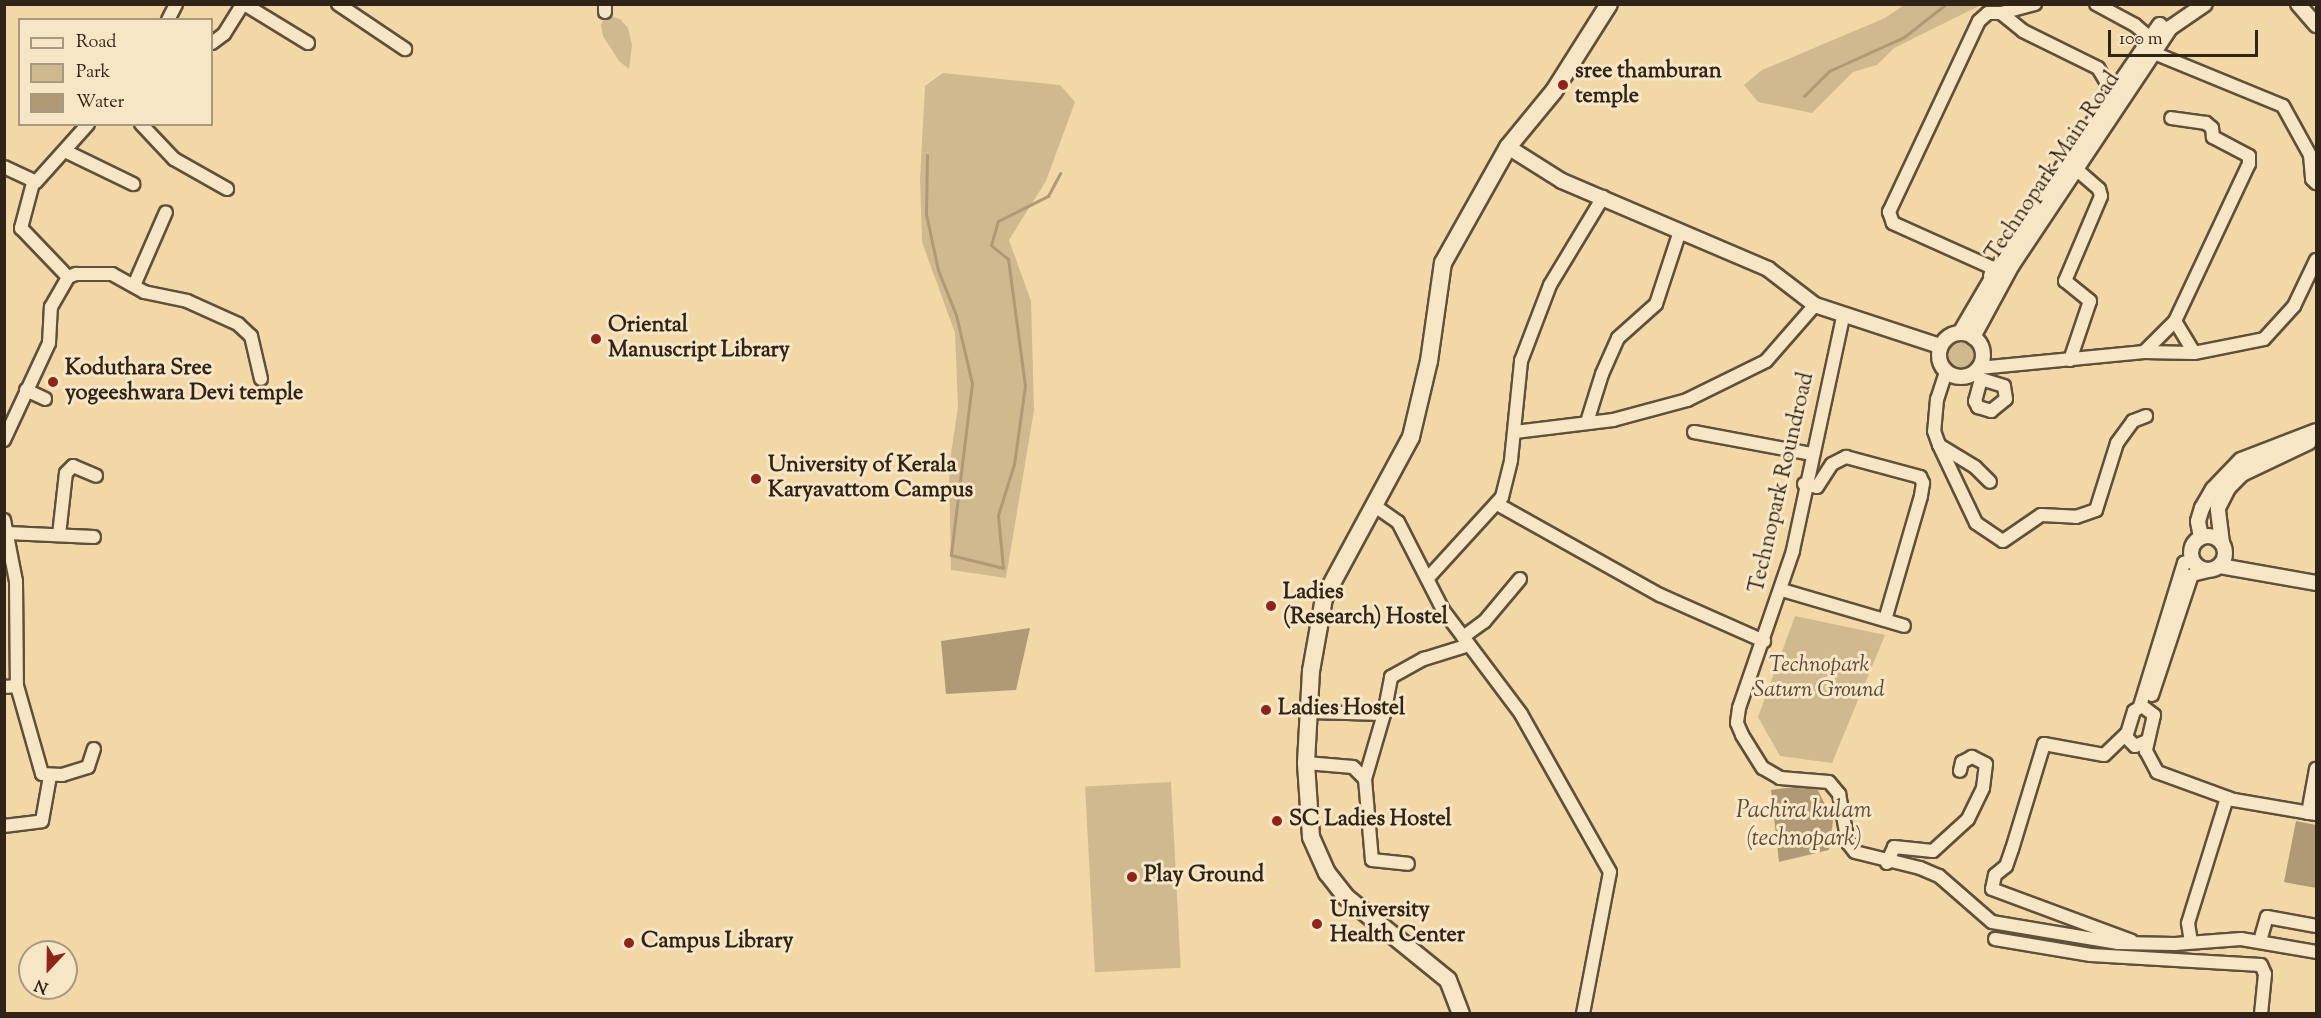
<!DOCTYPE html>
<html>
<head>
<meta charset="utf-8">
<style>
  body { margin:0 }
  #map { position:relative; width:2321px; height:1018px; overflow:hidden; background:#f2d8a7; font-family:"Sorts Mill Goudy",serif }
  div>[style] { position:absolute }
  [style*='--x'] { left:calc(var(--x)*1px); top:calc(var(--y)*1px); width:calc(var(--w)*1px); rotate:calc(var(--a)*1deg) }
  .green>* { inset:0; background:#d1b98f; transform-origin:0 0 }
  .round { border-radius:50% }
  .water>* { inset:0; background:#b09a76 }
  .stream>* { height:3px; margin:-1.5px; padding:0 1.5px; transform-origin:1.5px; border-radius:1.5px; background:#b09a76 }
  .roads { filter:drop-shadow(2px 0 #60503b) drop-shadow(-2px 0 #60503b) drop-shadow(0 2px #60503b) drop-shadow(0 -2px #60503b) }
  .minor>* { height:12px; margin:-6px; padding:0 6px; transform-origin:6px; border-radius:6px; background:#f7e6c6 }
  .tertiary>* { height:14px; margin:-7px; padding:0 7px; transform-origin:7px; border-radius:7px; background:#f7e6c6 }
  .tertiary>.ring { margin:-7px; padding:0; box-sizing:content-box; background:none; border:14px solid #f7e6c6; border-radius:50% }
  .secondary>* { height:16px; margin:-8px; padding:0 8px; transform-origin:8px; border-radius:8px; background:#f7e6c6 }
  .dots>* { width:16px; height:16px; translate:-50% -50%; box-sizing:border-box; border:3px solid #f7e6c6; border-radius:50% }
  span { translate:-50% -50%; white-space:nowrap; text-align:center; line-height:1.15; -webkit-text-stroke:6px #f7e6c6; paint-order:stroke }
  .poi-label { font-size:22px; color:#302317; font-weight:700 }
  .left { translate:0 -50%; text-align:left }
  .street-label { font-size:22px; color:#302317 }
  .park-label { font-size:22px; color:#584835; font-style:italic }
  .water-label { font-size:24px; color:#5d4d38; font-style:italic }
  .frame { position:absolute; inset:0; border:6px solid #302317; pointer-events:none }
  .legend { position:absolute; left:18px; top:18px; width:195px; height:108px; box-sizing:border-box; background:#f7e6c6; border:2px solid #a79880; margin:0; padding:8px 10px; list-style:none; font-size:18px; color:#302317 }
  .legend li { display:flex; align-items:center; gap:12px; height:30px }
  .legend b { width:30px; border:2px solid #a79880 }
  .north { position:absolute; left:18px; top:940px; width:60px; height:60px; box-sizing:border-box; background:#f7e6c6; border:2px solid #a79880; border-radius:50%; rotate:202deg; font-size:16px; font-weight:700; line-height:24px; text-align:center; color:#302317 }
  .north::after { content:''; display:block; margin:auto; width:21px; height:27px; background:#8f2418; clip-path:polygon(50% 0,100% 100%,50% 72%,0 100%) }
  .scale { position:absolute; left:2108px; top:30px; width:150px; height:27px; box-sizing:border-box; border:3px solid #302317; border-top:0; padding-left:8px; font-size:18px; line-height:21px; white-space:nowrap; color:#302317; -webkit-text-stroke:4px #f7e6c6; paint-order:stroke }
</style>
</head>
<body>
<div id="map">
  <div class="green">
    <i style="clip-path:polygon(1904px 5px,1981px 5px,1894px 48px,1877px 65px,1853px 72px,1812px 113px,1758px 102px,1744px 85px,1762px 70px,1885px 18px)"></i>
    <i style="clip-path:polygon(606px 15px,620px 19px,628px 28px,632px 45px,629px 69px,619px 61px,603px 36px,601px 25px)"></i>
    <i style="clip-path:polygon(943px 73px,1060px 85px,1075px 102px,1046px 181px,1009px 240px,1031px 301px,1034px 410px,1006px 578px,951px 570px,949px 467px,958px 407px,955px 333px,922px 242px,920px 179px,925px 86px)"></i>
    <i class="round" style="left:1943px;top:337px;width:36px;height:36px"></i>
    <i style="clip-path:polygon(1795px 616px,1885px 635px,1832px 763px,1780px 756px,1758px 717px)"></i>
    <i style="left:1171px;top:782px;width:186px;height:86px;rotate:87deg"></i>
  </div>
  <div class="water">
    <i style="clip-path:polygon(1030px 628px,1016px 690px,946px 694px,941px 641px)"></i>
    <i style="clip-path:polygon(1815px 784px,1833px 821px,1829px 850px,1779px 862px,1771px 790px)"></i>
    <i style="clip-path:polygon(2296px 821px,2316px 825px,2316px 888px,2284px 882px)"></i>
  </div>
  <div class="stream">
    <i style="--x:1804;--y:96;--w:35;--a:-45"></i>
    <i style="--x:1829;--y:71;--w:82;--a:-24.4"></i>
    <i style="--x:1904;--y:37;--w:53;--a:-38.2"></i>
    <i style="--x:927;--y:155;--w:59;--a:91"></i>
    <i style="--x:926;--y:214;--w:57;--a:77.9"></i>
    <i style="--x:938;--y:270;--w:48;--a:68.2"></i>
    <i style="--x:956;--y:315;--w:70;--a:76.8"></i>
    <i style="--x:972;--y:383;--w:173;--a:97"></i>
    <i style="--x:951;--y:555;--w:54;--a:14"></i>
    <i style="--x:1003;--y:568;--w:53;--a:-95.4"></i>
    <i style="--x:998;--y:515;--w:53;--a:-72.6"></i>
    <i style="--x:1014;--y:464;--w:79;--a:-82"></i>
    <i style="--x:1025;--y:386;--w:128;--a:-97.6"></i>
    <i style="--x:1008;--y:259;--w:22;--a:-141"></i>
    <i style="--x:991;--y:245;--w:25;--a:-74"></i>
    <i style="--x:998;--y:221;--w:56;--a:-26.6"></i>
    <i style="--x:1048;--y:196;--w:26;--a:-62"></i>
  </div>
  <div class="roads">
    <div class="minor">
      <i style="--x:244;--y:4;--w:75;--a:31.4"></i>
      <i style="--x:338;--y:4;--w:81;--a:33.9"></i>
      <i style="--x:605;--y:4;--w:8;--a:90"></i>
      <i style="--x:2035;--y:4;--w:35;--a:165"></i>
      <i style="--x:2001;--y:13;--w:28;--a:39"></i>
      <i style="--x:2023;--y:31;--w:84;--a:26.3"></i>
      <i style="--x:2098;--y:68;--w:29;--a:59"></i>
      <i style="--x:2096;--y:4;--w:44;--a:28.3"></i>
      <i style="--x:2135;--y:25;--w:21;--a:41"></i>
      <i style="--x:168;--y:20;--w:18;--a:-63"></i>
      <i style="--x:212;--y:43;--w:15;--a:-37"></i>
      <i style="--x:224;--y:34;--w:36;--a:-58"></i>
      <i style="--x:2154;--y:53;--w:139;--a:22.3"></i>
      <i style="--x:2283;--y:106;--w:56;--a:61.1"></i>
      <i style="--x:2310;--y:155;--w:24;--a:85"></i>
      <i style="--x:2312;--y:179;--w:6;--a:45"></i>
      <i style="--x:141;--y:124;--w:48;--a:46.7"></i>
      <i style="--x:174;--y:159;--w:61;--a:29.5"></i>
      <i style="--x:65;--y:151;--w:76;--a:25.9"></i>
      <i style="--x:4;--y:167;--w:35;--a:25"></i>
      <i style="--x:36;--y:182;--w:78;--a:-48.1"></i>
      <i style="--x:33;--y:183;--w:47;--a:104.9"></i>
      <i style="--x:21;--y:228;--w:68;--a:46.2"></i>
      <i style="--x:1990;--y:276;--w:9;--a:-69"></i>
      <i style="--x:1993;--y:268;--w:110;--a:-155.8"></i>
      <i style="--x:1893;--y:223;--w:12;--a:-110"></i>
      <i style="--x:1889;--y:212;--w:211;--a:-64.8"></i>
      <i style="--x:1979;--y:21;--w:12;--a:-42"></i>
      <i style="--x:1988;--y:13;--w:13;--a:0"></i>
      <i style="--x:135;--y:283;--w:77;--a:-66.4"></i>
      <i style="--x:1843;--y:317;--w:239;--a:102.1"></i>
      <i style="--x:1793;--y:551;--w:166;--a:109"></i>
      <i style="--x:1739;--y:708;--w:15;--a:98"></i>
      <i style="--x:1737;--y:723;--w:13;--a:67"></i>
      <i style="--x:1742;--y:735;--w:39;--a:58"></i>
      <i style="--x:1763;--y:768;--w:20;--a:30"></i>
      <i style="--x:1780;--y:778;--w:49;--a:4.7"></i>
      <i style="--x:1829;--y:782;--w:16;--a:50"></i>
      <i style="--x:1839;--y:794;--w:50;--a:79.6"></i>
      <i style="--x:1848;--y:843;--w:11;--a:52"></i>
      <i style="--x:1855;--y:852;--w:67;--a:13.8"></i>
      <i style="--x:1920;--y:868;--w:21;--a:23"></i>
      <i style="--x:1939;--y:876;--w:70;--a:41"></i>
      <i style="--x:1992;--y:922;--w:128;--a:9.5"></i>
      <i style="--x:2118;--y:943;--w:57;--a:1"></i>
      <i style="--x:2175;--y:944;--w:66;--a:-4.3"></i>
      <i style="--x:2241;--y:939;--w:76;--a:9.8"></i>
      <i style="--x:2175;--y:321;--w:37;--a:59"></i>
      <i style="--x:2144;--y:352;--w:44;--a:-45"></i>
      <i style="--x:2175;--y:321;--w:174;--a:-64.8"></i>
      <i style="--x:2249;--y:164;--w:8;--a:-90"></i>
      <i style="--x:2249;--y:156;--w:41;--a:-152.2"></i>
      <i style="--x:2213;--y:137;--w:9;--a:-96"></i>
      <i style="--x:2212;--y:128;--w:8;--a:-140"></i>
      <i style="--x:2206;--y:123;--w:35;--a:-172"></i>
      <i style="--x:2070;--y:360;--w:62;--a:-71.3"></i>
      <i style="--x:2090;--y:301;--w:32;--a:-141"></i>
      <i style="--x:2065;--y:281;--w:92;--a:-67"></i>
      <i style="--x:2101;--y:196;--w:7;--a:-106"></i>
      <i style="--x:2099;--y:189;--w:28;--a:-139"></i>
      <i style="--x:1979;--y:368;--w:166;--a:-5.5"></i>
      <i style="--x:2144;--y:352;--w:50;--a:1.1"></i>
      <i style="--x:2194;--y:353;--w:71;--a:-11.3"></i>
      <i style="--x:2264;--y:339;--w:45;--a:-47.7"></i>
      <i style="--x:2294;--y:306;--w:51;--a:-64.4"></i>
      <i style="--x:1946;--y:372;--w:28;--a:108"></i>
      <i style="--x:1937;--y:399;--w:32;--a:95"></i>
      <i style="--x:1934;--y:431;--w:15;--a:70"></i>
      <i style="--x:1939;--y:445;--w:42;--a:31.4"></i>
      <i style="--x:1975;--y:467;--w:21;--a:45"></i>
      <i style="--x:1975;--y:373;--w:8;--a:45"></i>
      <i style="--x:1981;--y:379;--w:23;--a:105"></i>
      <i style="--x:1975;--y:401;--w:7;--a:63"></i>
      <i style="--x:1978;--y:407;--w:14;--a:17"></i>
      <i style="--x:1991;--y:411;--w:19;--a:-39"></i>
      <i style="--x:2006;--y:399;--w:13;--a:-99"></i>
      <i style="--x:2004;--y:386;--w:24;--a:-163"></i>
      <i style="--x:26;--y:390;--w:21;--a:25"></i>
      <i style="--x:1587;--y:422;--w:50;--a:-72.6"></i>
      <i style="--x:1602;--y:374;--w:39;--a:-66"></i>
      <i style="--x:1618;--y:338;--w:51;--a:-41.8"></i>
      <i style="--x:1656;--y:304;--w:77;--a:-71.8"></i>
      <i style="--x:1515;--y:432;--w:99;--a:-7"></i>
      <i style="--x:1613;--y:420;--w:77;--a:-15.1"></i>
      <i style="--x:1687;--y:400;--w:88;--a:-26.3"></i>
      <i style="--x:1766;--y:361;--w:74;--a:-48.8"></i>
      <i style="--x:1694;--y:432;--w:119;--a:10.6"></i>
      <i style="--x:4;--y:440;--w:107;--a:-65.1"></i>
      <i style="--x:49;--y:343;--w:36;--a:-87"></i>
      <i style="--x:51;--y:307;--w:34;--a:-60"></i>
      <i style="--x:68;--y:277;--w:9;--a:-21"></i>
      <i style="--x:76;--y:274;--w:36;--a:0"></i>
      <i style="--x:112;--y:274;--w:37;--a:29"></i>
      <i style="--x:144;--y:292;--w:44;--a:11.8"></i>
      <i style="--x:187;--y:301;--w:56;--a:24.3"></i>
      <i style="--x:238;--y:324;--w:18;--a:43"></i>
      <i style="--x:251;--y:336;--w:44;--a:76.9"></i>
      <i style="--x:1939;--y:445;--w:86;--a:64.6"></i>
      <i style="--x:1976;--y:523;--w:32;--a:34"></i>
      <i style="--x:2003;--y:541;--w:46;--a:-34.4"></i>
      <i style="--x:2041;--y:515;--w:35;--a:3"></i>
      <i style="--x:2076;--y:517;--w:21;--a:-19"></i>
      <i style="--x:2096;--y:510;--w:70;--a:-72.6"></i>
      <i style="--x:2117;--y:443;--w:27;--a:-54"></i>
      <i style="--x:2133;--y:421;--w:14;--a:-21"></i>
      <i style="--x:1804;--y:484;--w:13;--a:13"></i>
      <i style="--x:1817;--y:487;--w:27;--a:-57"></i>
      <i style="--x:1832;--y:464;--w:16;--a:-27"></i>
      <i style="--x:1846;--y:457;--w:77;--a:15.1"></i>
      <i style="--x:1920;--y:477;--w:7;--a:63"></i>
      <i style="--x:1923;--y:483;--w:13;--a:99"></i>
      <i style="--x:1921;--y:496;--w:129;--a:106.2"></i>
      <i style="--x:1497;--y:504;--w:187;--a:29.2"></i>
      <i style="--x:1660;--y:595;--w:114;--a:23.9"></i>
      <i style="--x:1375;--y:506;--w:28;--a:35"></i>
      <i style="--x:1398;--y:522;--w:99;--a:62.9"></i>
      <i style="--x:1443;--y:610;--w:130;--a:53.1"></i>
      <i style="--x:1521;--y:714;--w:181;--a:60.6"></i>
      <i style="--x:1610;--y:872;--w:145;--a:100.8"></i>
      <i style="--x:4;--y:520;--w:62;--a:78.9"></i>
      <i style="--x:16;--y:581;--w:105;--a:89.5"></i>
      <i style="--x:17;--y:686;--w:13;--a:176"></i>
      <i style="--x:8;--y:533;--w:86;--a:2.7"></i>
      <i style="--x:59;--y:535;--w:62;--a:-83.6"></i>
      <i style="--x:66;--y:473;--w:10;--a:-45"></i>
      <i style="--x:73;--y:466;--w:25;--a:23"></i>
      <i style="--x:1428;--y:578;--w:110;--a:-47.6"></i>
      <i style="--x:1502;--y:497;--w:38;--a:-76"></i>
      <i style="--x:1511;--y:460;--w:100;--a:-84.2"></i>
      <i style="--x:1521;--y:361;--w:81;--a:-69.1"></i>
      <i style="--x:1550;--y:285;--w:103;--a:-58.9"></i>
      <i style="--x:1782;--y:590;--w:127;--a:16.4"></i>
      <i style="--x:1463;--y:637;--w:26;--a:-36"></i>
      <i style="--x:1484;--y:622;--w:56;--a:-50.1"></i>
      <i style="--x:17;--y:686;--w:91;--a:74.1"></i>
      <i style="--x:42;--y:774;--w:20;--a:3"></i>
      <i style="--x:62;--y:775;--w:27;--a:-17"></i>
      <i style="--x:88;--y:767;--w:19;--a:-72"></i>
      <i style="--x:2152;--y:695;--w:126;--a:-71.6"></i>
      <i style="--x:2192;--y:575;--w:16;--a:-14"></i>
      <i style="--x:2140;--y:706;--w:150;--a:-72.9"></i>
      <i style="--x:2184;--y:563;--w:9;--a:-13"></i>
      <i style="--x:1310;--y:712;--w:74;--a:1.5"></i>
      <i style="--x:2126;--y:734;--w:30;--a:136"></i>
      <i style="--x:2104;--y:755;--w:61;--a:-169.6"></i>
      <i style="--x:2044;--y:744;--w:110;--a:106.9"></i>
      <i style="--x:2012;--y:849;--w:18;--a:109"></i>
      <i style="--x:2006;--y:866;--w:14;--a:141"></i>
      <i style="--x:1995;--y:875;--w:14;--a:102"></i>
      <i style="--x:1992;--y:889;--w:149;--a:20.4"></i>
      <i style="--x:2147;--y:741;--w:13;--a:157"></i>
      <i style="--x:2135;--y:746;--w:13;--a:-135"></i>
      <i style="--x:2126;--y:737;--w:27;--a:-73"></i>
      <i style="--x:2134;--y:711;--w:9;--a:-32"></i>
      <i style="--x:2142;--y:706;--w:15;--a:37"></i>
      <i style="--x:2154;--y:715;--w:37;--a:103"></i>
      <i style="--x:2146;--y:751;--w:24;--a:62"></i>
      <i style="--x:2157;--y:772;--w:82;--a:20"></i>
      <i style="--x:2234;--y:800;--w:83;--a:9.7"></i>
      <i style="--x:1306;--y:763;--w:47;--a:4.9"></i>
      <i style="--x:1353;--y:767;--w:17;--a:45"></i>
      <i style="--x:1365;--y:779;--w:81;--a:85.1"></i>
      <i style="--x:1372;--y:860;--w:36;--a:6"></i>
      <i style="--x:1365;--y:779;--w:68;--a:-73.7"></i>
      <i style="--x:1384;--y:714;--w:38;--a:-79"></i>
      <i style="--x:1391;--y:677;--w:38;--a:-29"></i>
      <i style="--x:1424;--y:659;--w:47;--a:-17.3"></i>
      <i style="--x:2308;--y:813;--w:45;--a:-79.7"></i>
      <i style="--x:4;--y:826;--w:38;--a:-7"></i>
      <i style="--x:42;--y:821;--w:46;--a:-79.9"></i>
      <i style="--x:1887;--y:863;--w:17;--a:-66"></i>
      <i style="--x:1894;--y:847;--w:39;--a:6"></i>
      <i style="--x:1933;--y:851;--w:47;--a:-42.4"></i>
      <i style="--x:1968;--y:819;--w:34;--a:-64"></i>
      <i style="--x:1983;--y:788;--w:24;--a:-83"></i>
      <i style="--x:1986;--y:764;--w:16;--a:-153"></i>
      <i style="--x:1972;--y:757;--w:11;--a:153"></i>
      <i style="--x:1962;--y:762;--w:9;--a:103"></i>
      <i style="--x:1995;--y:939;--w:97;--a:9.5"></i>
      <i style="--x:2091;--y:955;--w:170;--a:3.4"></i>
      <i style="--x:2261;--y:965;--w:10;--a:66"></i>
      <i style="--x:2265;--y:974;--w:40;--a:95.7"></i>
      <i style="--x:2260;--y:941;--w:25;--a:-74"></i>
      <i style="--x:2267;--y:917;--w:50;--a:10.4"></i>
      <i style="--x:2191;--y:942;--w:19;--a:-99"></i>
      <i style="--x:2188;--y:923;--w:131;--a:-72.7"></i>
    </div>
    <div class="tertiary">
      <i style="--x:2298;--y:4;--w:28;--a:49"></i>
      <i style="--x:1508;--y:147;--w:64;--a:32.2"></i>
      <i style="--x:1562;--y:181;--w:224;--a:23.1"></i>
      <i style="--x:1768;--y:269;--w:59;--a:37.5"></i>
      <i style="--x:1815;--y:305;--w:132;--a:18.2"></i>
      <i class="ring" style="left:1939px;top:333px;width:30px;height:30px"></i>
      <i style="--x:1960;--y:333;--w:126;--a:-59.6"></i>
      <i style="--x:2024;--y:224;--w:241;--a:-55.7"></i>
      <i style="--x:1973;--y:337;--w:82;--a:-61.6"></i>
      <i style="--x:2012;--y:265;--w:285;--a:-56.3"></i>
      <i style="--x:2170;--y:28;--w:42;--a:-34.4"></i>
      <i class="ring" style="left:2191px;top:536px;width:20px;height:20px"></i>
      <i style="--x:2201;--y:537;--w:16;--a:-101"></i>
      <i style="--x:2198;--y:521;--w:14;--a:-73"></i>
      <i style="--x:2202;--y:508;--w:22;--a:-60"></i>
      <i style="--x:2213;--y:489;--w:40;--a:-46"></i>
      <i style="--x:2241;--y:460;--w:80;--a:-21.1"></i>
      <i style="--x:2222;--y:543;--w:35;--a:-97"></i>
      <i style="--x:2218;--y:508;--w:22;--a:-63"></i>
      <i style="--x:2228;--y:488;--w:20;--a:-45"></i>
      <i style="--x:2242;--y:474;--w:74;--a:-25.5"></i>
      <i style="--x:2220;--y:566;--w:97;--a:10"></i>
    </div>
    <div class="secondary">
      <i style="--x:1461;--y:1014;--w:36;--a:-111"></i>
      <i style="--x:1448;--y:980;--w:132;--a:-140.9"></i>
      <i style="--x:1346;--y:897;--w:31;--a:-128"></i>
      <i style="--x:1327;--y:873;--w:39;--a:-114"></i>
      <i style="--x:1311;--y:837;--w:74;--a:-93.9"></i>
      <i style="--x:1306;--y:763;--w:92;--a:-86.9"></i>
      <i style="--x:1311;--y:671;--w:74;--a:-79.9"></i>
      <i style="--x:1324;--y:598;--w:183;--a:-61.6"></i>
      <i style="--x:1411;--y:437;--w:78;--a:-76.7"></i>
      <i style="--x:1429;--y:361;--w:99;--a:-81.9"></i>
      <i style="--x:1443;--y:263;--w:133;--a:-60.7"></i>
      <i style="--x:1508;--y:147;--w:72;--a:-50.6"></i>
      <i style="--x:1554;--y:91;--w:103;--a:-57.7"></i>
    </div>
  </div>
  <div class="dots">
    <i style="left:1563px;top:85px;background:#8f2418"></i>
    <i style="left:596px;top:339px;background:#8f2418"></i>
    <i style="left:53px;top:382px;background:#8f2418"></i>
    <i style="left:756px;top:479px;background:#8f2418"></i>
    <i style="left:1271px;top:606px;background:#8f2418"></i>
    <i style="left:1266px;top:710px;background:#8f2418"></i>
    <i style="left:1277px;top:821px;background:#8f2418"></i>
    <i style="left:1132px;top:877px;background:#8f2418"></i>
    <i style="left:1317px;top:924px;background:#8f2418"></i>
    <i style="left:629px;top:943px;background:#8f2418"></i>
  </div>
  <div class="poi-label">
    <span class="left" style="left:1575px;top:85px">sree thamburan<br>temple</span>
    <span class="left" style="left:608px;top:339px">Oriental<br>Manuscript Library</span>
    <span class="left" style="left:65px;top:382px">Koduthara Sree<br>yogeeshwara Devi temple</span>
    <span class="left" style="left:768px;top:479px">University of Kerala<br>Karyavattom Campus</span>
    <span class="left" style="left:1283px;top:606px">Ladies<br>(Research) Hostel</span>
    <span class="left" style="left:1278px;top:710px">Ladies Hostel</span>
    <span class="left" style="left:1289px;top:821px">SC Ladies Hostel</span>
    <span class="left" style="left:1144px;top:877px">Play Ground</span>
    <span class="left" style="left:1330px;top:924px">University<br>Health Center</span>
    <span class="left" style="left:641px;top:943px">Campus Library</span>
  </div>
  <div class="street-label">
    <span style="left:2054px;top:167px;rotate:-56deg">Technopark Main Road</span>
    <span style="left:1783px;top:483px;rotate:-77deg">Technopark Roundroad</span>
  </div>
  <div class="park-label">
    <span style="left:1819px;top:679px">Technopark<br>Saturn Ground</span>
  </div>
  <div class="water-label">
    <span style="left:1804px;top:826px">Pachira kulam<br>(technopark)</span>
  </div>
  <div class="frame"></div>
  <ul class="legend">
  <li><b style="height:8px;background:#f7e6c6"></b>Road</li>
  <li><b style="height:16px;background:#d1b98f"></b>Park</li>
  <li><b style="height:16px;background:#b09a76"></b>Water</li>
  </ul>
  <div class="north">N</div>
  <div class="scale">100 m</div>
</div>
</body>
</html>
